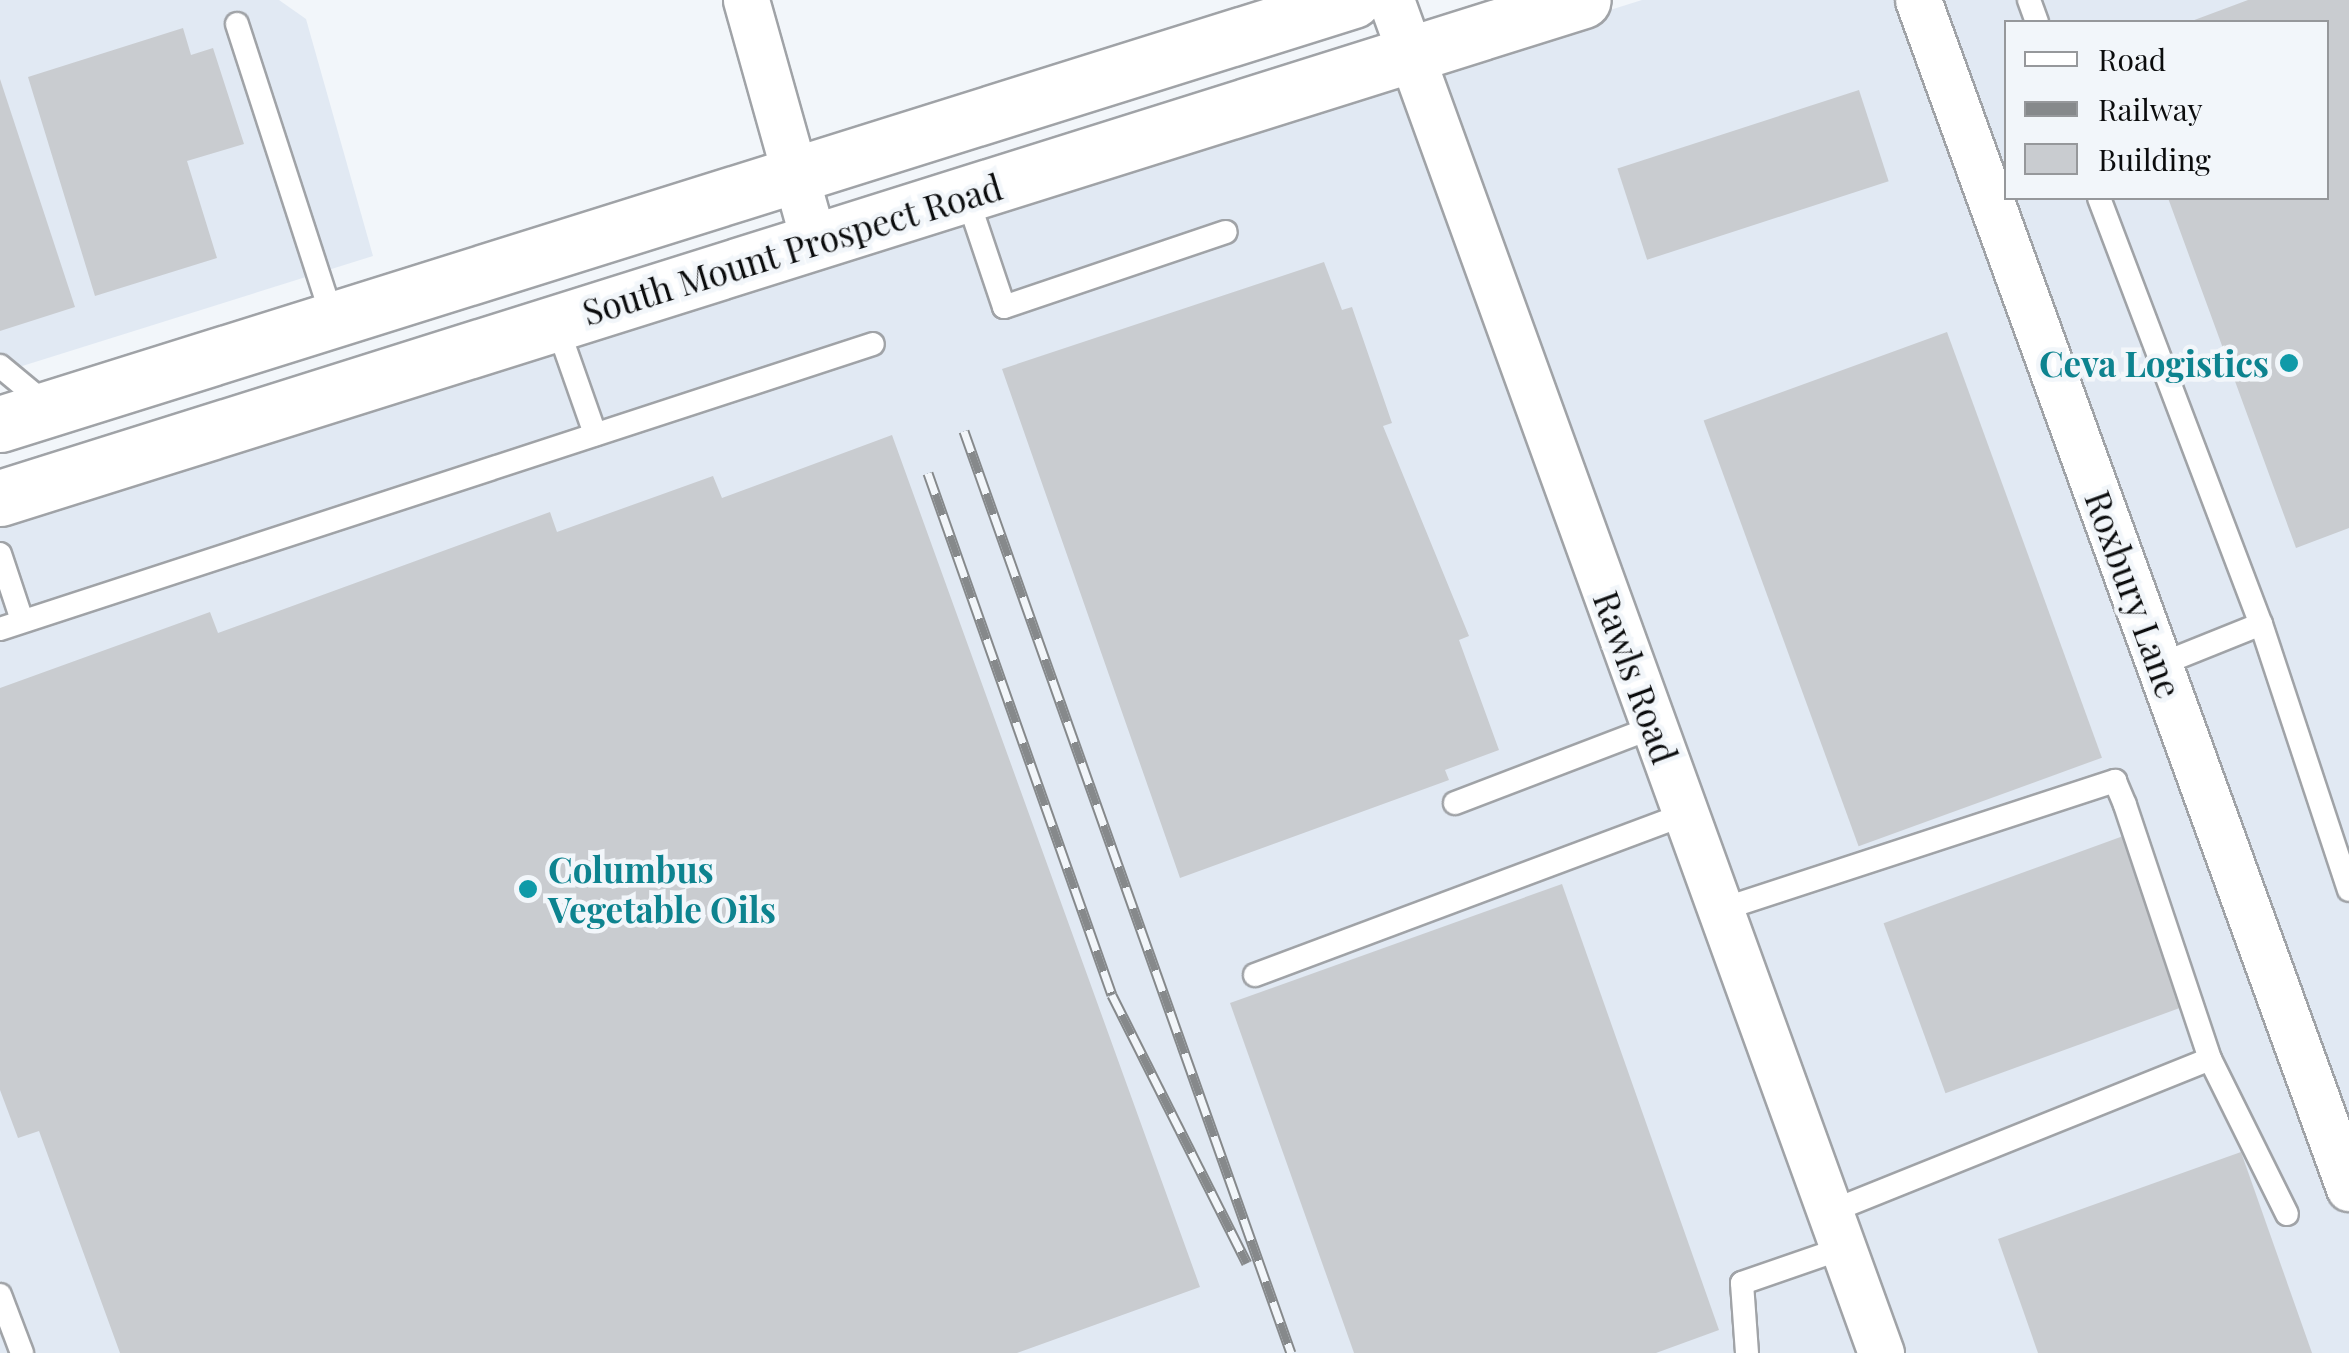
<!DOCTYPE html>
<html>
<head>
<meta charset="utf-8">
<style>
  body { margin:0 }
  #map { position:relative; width:2349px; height:1353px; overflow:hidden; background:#f2f6fa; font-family:"Playfair Display",serif }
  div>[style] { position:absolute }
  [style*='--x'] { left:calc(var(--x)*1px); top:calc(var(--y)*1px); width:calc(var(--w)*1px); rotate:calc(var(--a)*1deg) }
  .built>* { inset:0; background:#e1e9f3 }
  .building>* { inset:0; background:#c9ccd0; transform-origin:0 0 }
  .roads { filter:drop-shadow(2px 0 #a0a3a7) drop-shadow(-2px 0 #a0a3a7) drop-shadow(0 2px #a0a3a7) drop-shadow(0 -2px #a0a3a7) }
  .lane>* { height:22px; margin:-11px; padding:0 11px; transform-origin:11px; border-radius:11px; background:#fff }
  .street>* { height:45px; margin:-22.5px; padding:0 22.5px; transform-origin:22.5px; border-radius:22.5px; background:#fff }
  .secondary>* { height:55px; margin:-27.5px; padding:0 27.5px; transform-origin:27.5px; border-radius:27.5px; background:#fff }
  .rail>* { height:11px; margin-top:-5.5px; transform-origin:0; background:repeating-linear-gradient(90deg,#f2f6fa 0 22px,#86898b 0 44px); box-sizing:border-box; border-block:2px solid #86898b }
  .dots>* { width:28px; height:28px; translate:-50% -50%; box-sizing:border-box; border:5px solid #f2f6fa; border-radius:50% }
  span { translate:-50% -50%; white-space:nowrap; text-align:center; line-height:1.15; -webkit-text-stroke:9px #f2f6fa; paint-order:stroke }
  .street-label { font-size:35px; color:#0b0c0d }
  .culture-label { font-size:35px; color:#0d838f; font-weight:700 }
  .right { translate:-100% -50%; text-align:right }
  .left { translate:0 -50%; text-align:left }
  .legend { position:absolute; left:2004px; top:20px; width:325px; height:180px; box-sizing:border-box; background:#f2f6fa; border:2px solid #96989b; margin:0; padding:12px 18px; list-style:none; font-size:30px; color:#0b0c0d }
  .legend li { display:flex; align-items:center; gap:20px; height:50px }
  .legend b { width:50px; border:2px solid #96989b }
</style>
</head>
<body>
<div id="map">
  <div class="built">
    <i style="clip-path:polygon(0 0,279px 0,306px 19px,373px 256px,0 373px)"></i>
    <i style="clip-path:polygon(evenodd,1642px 0,2349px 0,2349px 1353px,0 1353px,0 516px,1642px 0,2006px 22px,2326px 22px,2326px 198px,2006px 198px,2006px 22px)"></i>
  </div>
  <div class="building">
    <i style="clip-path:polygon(2248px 0,2349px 0,2349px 528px,2296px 548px,2168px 198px,2326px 198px,2326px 22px,2189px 22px)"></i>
    <i style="clip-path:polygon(183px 28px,191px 55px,213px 48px,244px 144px,187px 161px,217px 258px,95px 296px,28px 77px)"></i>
    <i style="clip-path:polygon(0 79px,75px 307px,0 331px)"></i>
    <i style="left:1859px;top:90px;width:96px;height:254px;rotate:72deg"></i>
    <i style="clip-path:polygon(1324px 262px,1342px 310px,1352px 307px,1392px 423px,1383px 426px,1469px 636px,1459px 640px,1499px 750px,1445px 770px,1449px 780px,1180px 878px,1002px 369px)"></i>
    <i style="left:1947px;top:332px;width:453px;height:259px;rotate:70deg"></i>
    <i style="clip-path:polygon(892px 435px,1200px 1287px,1017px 1353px,120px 1353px,39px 1131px,18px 1138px,0 1090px,0 688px,210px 612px,218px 633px,550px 512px,557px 532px,713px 476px,722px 498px)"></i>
    <i style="left:2126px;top:835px;width:181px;height:258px;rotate:70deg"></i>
    <i style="clip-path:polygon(1562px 884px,1719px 1330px,1656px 1353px,1354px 1353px,1230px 1003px)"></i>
    <i style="clip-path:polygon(2241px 1152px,2312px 1353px,2038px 1353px,1998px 1239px)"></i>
  </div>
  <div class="roads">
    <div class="lane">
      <i style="--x:2029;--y:0;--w:23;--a:70"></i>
      <i style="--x:237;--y:24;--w:311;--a:72"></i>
      <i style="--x:966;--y:194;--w:119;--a:71.4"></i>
      <i style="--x:1004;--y:307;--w:234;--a:-18.7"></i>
      <i style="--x:2099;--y:198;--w:456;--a:69.2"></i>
      <i style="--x:556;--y:323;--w:118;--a:70.6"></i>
      <i style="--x:0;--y:366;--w:61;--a:39.7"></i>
      <i style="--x:0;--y:554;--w:70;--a:71.6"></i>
      <i style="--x:0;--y:629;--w:918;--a:-18.08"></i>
      <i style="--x:2159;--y:665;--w:110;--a:-21.9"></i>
      <i style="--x:2261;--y:624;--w:280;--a:71.7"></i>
      <i style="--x:1455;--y:803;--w:213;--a:-20.9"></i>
      <i style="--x:1720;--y:910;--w:416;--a:-18.1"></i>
      <i style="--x:2115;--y:781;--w:26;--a:67"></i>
      <i style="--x:2125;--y:805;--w:268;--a:71.5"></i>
      <i style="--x:2210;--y:1059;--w:410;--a:158.1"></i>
      <i style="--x:1255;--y:975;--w:459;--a:-20.5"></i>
      <i style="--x:2210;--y:1059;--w:173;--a:63.6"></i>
      <i style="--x:0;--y:1295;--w:62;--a:69.2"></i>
      <i style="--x:1747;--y:1353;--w:70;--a:-94.1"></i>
      <i style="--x:1742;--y:1283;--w:107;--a:-19.1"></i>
    </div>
    <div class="street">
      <i style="--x:746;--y:0;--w:251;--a:74.3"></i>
      <i style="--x:1391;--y:0;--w:1439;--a:70.09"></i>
      <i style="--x:1918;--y:0;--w:1264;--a:70.06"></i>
    </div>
    <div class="secondary">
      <i style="--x:0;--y:424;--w:1418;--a:-17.4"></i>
      <i style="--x:0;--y:498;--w:1659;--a:-17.46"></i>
    </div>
  </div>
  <div class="rail">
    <i style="--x:964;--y:431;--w:978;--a:70.47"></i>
    <i style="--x:928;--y:473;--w:553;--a:70.58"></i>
    <i style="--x:1112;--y:995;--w:300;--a:63.3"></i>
  </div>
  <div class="dots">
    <i style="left:2289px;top:363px;background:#0f9aa8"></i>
    <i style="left:528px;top:889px;background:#0f9aa8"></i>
  </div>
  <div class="street-label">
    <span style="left:792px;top:249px;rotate:-17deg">South Mount Prospect Road</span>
    <span style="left:2134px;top:594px;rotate:70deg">Roxbury Lane</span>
    <span style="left:1636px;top:677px;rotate:70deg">Rawls Road</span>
  </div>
  <div class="culture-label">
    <span class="right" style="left:2269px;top:363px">Ceva Logistics</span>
    <span class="left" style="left:548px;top:889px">Columbus<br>Vegetable Oils</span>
  </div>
  <ul class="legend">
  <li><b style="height:12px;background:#fff"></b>Road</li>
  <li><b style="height:12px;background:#86898b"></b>Railway</li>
  <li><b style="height:28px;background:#c9ccd0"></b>Building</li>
  </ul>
</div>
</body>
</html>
